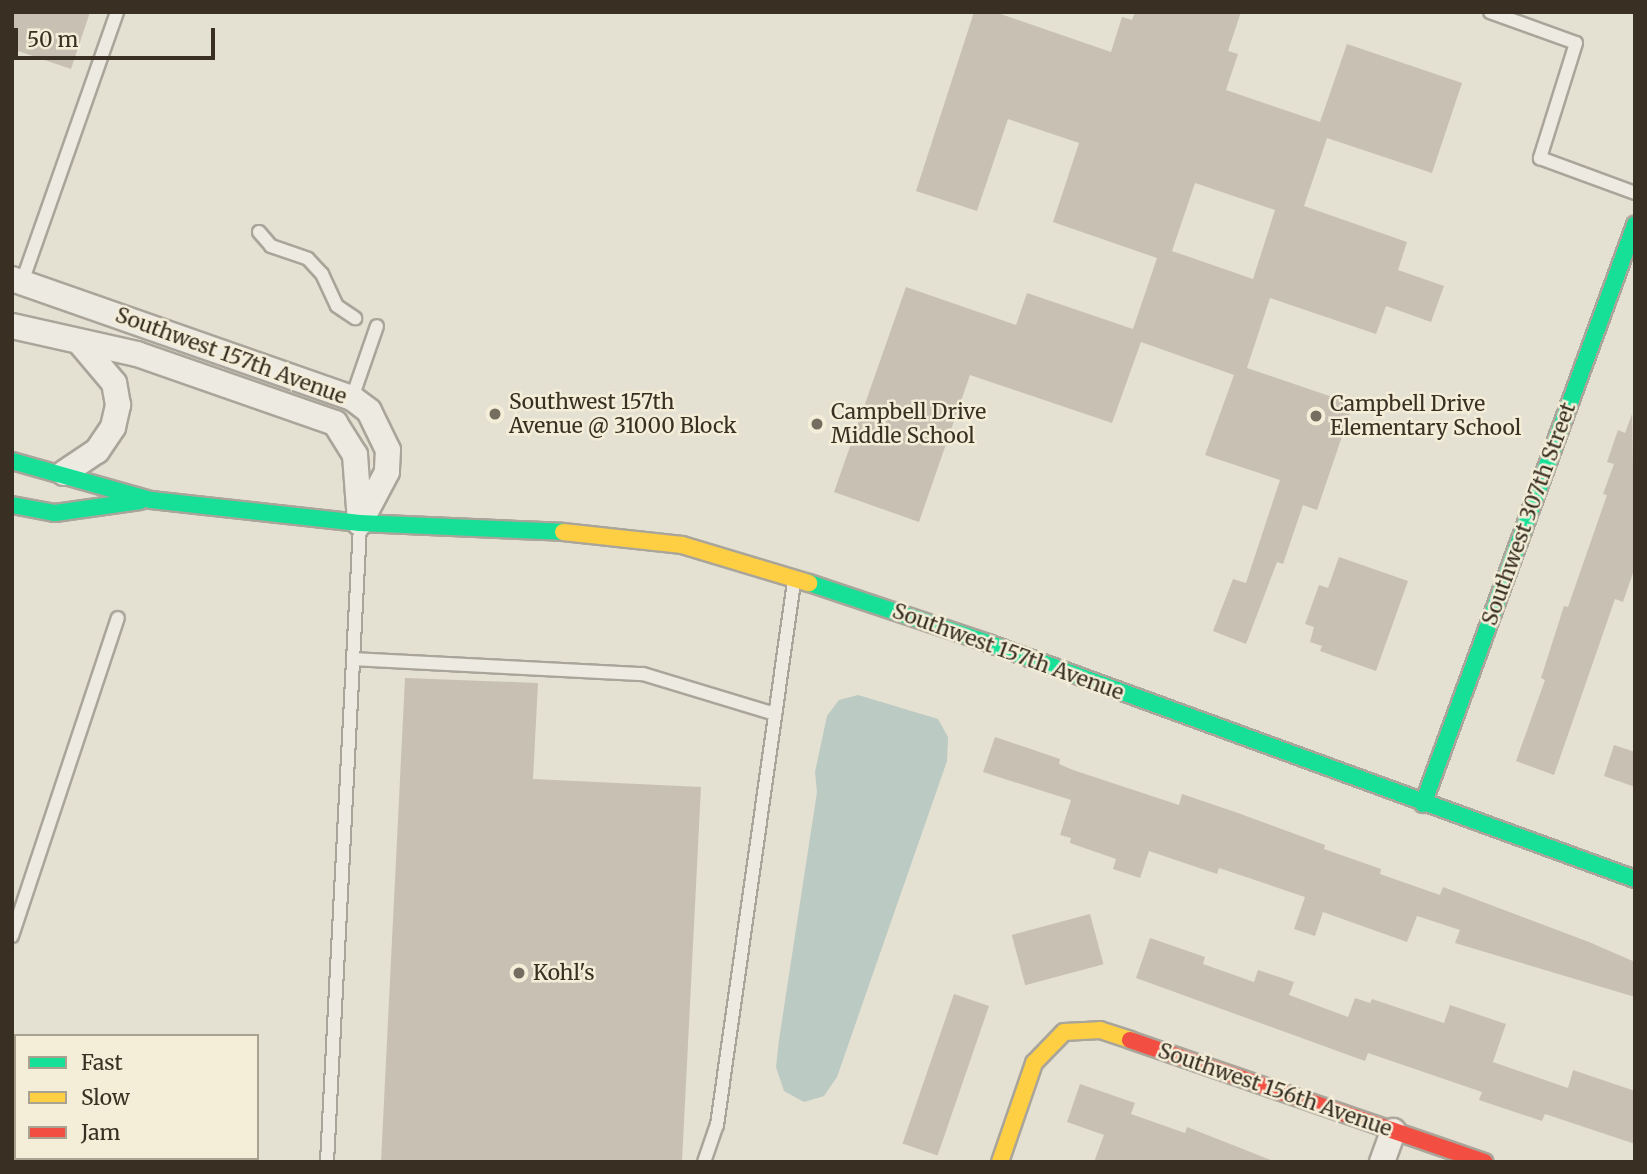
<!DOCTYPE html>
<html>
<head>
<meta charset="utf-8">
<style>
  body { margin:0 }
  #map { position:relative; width:1647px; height:1174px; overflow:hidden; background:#e4e0d2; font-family:Merriweather,serif }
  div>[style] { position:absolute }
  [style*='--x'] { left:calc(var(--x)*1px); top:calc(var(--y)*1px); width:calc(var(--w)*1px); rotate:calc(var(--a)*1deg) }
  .water>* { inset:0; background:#bbcac3 }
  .building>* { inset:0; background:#c8c0b3; transform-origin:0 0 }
  .roads { filter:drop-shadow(2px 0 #aaa59a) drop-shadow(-2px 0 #aaa59a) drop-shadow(0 2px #aaa59a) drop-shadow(0 -2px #aaa59a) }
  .lane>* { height:12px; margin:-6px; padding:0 6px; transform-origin:6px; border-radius:6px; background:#edeae2 }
  .street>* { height:24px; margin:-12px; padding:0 12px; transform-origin:12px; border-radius:12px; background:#edeae2 }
  .fast>* { height:16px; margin:-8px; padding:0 8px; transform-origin:8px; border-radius:8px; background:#16e098 }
  .slow>* { height:16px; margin:-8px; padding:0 8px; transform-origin:8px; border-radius:8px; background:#ffcf43 }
  .jam>* { height:16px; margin:-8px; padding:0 8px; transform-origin:8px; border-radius:8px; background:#f24e42 }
  .dots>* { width:19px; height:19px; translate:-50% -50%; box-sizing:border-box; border:4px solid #f4eed9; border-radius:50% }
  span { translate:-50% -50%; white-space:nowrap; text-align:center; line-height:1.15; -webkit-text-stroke:5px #f4eed9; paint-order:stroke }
  .street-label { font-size:21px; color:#392f22 }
  .poi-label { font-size:21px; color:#392f22 }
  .left { translate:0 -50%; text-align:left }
  .frame { position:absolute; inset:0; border:14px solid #392f22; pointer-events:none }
  .legend { position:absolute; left:14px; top:1034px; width:245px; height:126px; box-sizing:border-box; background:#f4eed9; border:2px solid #a9a290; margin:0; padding:9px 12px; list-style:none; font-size:21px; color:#392f22 }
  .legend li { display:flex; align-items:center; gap:14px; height:35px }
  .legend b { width:35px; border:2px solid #a9a290 }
  .scale { position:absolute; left:14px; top:28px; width:201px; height:32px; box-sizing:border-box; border:4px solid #392f22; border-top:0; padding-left:9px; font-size:21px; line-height:24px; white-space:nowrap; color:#392f22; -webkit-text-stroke:5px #f4eed9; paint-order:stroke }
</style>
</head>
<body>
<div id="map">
  <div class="water">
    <i style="clip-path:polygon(858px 695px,938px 719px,948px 737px,947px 761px,837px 1077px,824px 1096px,804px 1102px,784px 1091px,776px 1067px,779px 1040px,817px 792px,815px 772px,827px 716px,839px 700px)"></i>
  </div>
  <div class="building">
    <i style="clip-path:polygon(12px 12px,90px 12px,71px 69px,12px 49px)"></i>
    <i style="clip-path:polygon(evenodd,974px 12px,995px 12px,1111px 52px,1122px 17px,1132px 20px,1135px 12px,1241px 12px,1228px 51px,1238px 54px,1226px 90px,1320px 122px,1347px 44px,1462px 83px,1432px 173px,1327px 138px,1304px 206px,1407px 242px,1398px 270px,1444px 286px,1431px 322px,1386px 306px,1376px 334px,1270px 298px,1247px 368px,1353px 404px,1317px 510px,1303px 505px,1283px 564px,1277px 562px,1246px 644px,1213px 631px,1233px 579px,1246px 583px,1280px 480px,1205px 455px,1234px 375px,1141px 342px,1112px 423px,970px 375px,919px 522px,834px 492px,906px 287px,1016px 325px,1027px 293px,1133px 329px,1157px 258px,1053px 222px,1079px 143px,1008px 119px,977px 211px,916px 191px,974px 12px,1195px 183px,1275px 210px,1253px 279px,1172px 251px,1195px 183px)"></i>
    <i style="clip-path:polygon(1632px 414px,1635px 567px,1623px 602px,1615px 599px,1554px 775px,1516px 761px,1545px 680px,1541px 678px,1564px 606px,1568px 607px,1607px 495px,1603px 494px,1614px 464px,1607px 462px,1618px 430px,1625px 433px)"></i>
    <i style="clip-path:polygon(1339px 557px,1408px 581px,1376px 671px,1320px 651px,1322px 646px,1310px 642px,1314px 627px,1305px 624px,1319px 585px,1328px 588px)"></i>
    <i style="clip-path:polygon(405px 678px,538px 683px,533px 779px,701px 787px,682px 1162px,381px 1162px)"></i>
    <i style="clip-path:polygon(995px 737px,1060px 759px,1059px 764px,1073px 770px,1179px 805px,1182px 794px,1238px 813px,1325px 845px,1324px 849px,1381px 869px,1380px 874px,1440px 895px,1443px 887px,1589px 942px,1635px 962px,1635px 997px,1455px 943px,1460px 930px,1417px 916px,1407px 942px,1323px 912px,1315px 936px,1294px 929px,1305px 897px,1219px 868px,1217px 874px,1149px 851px,1140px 878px,1113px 869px,1116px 859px,1070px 843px,1071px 838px,1060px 835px,1071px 800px,983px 772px)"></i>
    <i style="clip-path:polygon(1614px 745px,1635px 752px,1635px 787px,1604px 776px)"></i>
    <i style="left:1090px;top:914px;width:52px;height:81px;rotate:75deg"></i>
    <i style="clip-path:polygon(1150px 938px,1205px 957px,1203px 964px,1254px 982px,1258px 970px,1294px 982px,1289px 995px,1348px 1017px,1355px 998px,1370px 1003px,1372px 999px,1444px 1023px,1450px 1005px,1506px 1024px,1493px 1062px,1568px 1088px,1573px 1070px,1635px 1091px,1635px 1144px,1545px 1114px,1542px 1121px,1479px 1100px,1482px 1092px,1368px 1053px,1365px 1061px,1136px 978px)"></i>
    <i style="left:954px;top:994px;width:37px;height:158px;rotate:19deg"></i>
    <i style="clip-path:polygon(1080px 1084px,1135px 1103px,1131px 1114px,1185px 1133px,1187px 1127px,1276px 1162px,1094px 1162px,1104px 1135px,1067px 1122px)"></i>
  </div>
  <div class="roads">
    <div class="lane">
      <i style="--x:1490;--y:12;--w:91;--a:19.8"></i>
      <i style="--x:1576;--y:43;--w:121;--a:107.4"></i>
      <i style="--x:1540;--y:158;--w:101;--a:20.2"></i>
      <i style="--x:259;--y:232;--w:18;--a:49"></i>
      <i style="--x:271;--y:246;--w:39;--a:19"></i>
      <i style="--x:308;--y:259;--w:21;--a:47"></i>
      <i style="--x:322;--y:274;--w:35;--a:65"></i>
      <i style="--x:337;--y:306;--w:22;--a:34"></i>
      <i style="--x:22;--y:282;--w:286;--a:-70.6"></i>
      <i style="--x:352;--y:398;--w:76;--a:-70.9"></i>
      <i style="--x:353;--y:659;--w:290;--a:3"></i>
      <i style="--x:643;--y:674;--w:138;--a:16.9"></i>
      <i style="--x:12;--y:936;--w:335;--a:-71.6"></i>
      <i style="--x:327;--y:1162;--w:637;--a:-87.03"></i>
      <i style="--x:704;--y:1162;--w:39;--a:-71"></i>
      <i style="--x:717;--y:1125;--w:548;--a:-81.93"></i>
    </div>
    <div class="street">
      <i style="--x:12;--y:279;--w:360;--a:19.3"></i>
      <i style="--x:352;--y:398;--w:21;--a:37"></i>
      <i style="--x:369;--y:411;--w:43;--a:64"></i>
      <i style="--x:388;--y:450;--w:22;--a:93"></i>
      <i style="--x:387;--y:472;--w:58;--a:117.9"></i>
      <i style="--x:12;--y:326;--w:128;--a:12.6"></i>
      <i style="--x:137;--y:354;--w:210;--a:19.2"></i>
      <i style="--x:335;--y:423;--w:38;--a:58"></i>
      <i style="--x:355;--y:455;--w:67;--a:85.7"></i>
      <i style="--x:64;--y:473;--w:40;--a:-34"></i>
      <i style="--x:97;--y:451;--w:29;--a:-56"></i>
      <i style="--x:113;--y:427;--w:23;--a:-77"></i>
      <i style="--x:118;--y:405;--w:22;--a:-100"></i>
      <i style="--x:114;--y:383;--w:51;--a:-130.2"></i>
      <i style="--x:1382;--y:1162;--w:33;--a:-70"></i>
    </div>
    <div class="fast">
      <i style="--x:12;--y:461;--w:144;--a:15.7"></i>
      <i style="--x:151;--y:500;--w:210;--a:6.3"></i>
      <i style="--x:360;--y:523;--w:203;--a:2.5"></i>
      <i style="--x:12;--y:505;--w:44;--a:10.5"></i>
      <i style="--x:55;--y:513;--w:86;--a:-8"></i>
      <i style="--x:809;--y:583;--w:189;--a:18.5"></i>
      <i style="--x:988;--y:643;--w:689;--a:20.04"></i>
      <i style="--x:1423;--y:804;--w:617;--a:-69.89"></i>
    </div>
    <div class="slow">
      <i style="--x:563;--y:532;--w:120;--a:6.2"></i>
      <i style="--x:682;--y:545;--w:133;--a:16.7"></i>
      <i style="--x:1000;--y:1162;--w:105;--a:-71"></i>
      <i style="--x:1034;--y:1063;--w:43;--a:-45.9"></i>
      <i style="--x:1064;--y:1032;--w:36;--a:-3"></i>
      <i style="--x:1100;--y:1030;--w:32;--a:18"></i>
    </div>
    <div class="jam">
      <i style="--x:1130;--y:1040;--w:375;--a:19"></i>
    </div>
  </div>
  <div class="dots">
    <i style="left:495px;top:414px;background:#756d60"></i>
    <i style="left:1316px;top:416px;background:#756d60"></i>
    <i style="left:817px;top:424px;background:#756d60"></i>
    <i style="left:519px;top:973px;background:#756d60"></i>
  </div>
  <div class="street-label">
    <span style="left:231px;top:356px;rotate:20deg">Southwest 157th Avenue</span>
    <span style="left:1529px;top:514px;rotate:-70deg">Southwest 307th Street</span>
    <span style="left:1008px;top:652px;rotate:20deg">Southwest 157th Avenue</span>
    <span style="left:1275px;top:1090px;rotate:19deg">Southwest 156th Avenue</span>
  </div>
  <div class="poi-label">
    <span class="left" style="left:509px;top:414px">Southwest 157th<br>Avenue @ 31000 Block</span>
    <span class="left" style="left:1330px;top:416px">Campbell Drive<br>Elementary School</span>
    <span class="left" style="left:831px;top:424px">Campbell Drive<br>Middle School</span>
    <span class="left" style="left:533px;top:973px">Kohl's</span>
  </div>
  <div class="frame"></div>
  <ul class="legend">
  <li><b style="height:9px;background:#16e098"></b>Fast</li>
  <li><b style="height:9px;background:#ffcf43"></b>Slow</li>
  <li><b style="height:9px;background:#f24e42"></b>Jam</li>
  </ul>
  <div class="scale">50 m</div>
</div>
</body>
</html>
